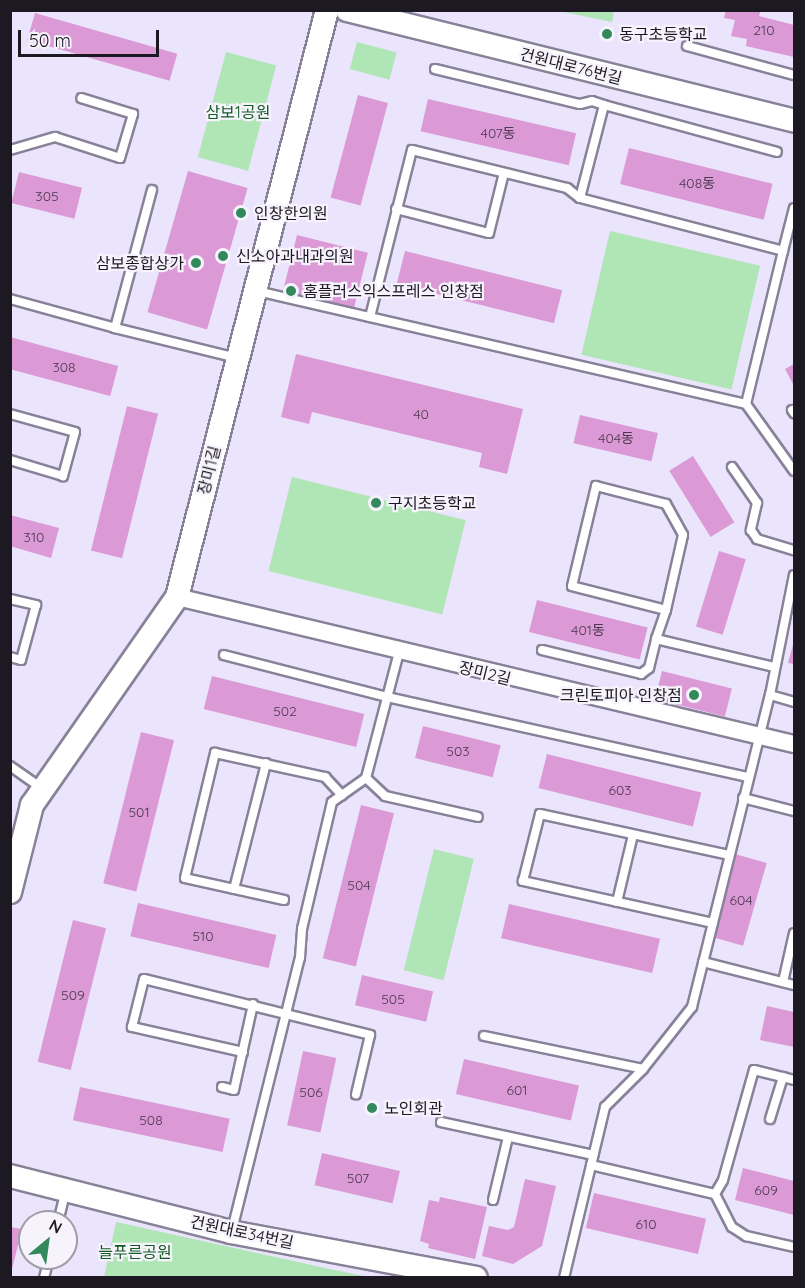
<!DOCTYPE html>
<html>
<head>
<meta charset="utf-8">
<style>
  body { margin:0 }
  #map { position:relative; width:805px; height:1288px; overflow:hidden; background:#eae4fc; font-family:Quicksand,"Noto Sans KR",sans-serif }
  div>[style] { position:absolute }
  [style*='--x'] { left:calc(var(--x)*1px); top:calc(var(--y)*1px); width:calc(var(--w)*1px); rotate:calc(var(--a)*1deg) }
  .green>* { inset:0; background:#b0e6b5; transform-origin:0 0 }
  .building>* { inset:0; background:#db9ad6; transform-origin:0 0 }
  .roads { filter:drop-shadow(2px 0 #888298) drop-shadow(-2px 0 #888298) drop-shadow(0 2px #888298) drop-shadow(0 -2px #888298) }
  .lane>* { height:8px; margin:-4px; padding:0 4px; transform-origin:4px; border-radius:4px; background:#fff }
  .street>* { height:16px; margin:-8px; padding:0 8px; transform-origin:8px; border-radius:8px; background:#fff }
  .secondary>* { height:22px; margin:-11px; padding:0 11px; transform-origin:11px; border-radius:11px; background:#fff }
  .dots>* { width:16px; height:16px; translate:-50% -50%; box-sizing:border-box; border:3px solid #f6f3fd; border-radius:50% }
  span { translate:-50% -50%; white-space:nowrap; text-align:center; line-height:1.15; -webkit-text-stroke:4.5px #f6f3fd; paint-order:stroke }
  .number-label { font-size:14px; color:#4c394f }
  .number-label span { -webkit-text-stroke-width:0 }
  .poi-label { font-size:16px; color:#1c1922 }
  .left { translate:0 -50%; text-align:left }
  .right { translate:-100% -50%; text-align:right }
  .street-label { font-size:16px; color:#1c1922 }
  .park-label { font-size:16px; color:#125c24 }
  .frame { position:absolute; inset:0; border:12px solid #1c1922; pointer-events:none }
  .north { position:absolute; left:18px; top:1210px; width:60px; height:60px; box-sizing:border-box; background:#f6f3fd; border:2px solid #9f9ca5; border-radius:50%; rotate:29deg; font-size:16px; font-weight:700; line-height:24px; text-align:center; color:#1c1922 }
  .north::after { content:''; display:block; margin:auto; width:21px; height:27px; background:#33895c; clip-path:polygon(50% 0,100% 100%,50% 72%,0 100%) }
  .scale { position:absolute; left:18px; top:30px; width:141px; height:27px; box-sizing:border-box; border:3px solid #1c1922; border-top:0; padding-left:8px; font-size:18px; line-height:21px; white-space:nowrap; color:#1c1922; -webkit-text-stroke:4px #f6f3fd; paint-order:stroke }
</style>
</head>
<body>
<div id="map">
  <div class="green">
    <i style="clip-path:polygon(559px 11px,614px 11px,612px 22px)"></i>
    <i style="left:357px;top:42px;width:41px;height:28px;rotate:15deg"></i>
    <i style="left:226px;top:52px;width:52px;height:109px;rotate:15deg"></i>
    <i style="left:610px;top:231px;width:154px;height:127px;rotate:13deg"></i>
    <i style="left:292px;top:477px;width:179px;height:97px;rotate:14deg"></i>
    <i style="left:434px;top:849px;width:41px;height:125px;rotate:14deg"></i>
    <i style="clip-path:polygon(116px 1222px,325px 1268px,369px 1277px,104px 1277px)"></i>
  </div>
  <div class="building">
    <i style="clip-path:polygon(726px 10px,761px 10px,759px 16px,794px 25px,794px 57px,746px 46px,747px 39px,731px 36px,735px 20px,724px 18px)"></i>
    <i style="left:35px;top:13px;width:148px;height:28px;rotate:16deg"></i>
    <i style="left:358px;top:95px;width:31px;height:106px;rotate:15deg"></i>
    <i style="left:428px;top:99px;width:152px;height:33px;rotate:13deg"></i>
    <i style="left:629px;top:148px;width:148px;height:37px;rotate:14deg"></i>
    <i style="left:188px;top:171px;width:62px;height:147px;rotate:16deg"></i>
    <i style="left:19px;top:172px;width:65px;height:32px;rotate:14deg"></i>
    <i style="left:297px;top:235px;width:73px;height:57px;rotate:14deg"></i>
    <i style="left:405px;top:251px;width:162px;height:34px;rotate:14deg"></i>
    <i style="left:10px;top:337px;width:112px;height:31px;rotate:15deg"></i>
    <i style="clip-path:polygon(296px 354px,523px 409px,507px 474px,479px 467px,482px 453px,312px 412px,309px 424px,281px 417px)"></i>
    <i style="clip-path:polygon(794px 364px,794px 386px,785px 369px)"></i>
    <i style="left:127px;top:406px;width:32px;height:149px;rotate:14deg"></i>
    <i style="left:580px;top:415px;width:80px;height:29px;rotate:13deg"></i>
    <i style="left:693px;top:456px;width:78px;height:28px;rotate:58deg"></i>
    <i style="clip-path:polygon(10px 515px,59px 528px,51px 558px,10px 546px)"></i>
    <i style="left:719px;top:551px;width:28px;height:79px;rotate:17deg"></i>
    <i style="left:537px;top:600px;width:114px;height:33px;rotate:14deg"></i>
    <i style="clip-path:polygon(794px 641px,794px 664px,788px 663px)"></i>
    <i style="left:662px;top:671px;width:72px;height:29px;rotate:14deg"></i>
    <i style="left:212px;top:676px;width:157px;height:34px;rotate:14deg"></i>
    <i style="left:423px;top:726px;width:80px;height:33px;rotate:14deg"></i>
    <i style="left:141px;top:732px;width:34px;height:156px;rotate:14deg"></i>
    <i style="left:547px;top:754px;width:159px;height:35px;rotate:14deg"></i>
    <i style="left:361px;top:805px;width:34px;height:158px;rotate:14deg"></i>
    <i style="left:735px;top:854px;width:33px;height:86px;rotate:16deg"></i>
    <i style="left:138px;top:903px;width:142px;height:34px;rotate:13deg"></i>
    <i style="left:509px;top:904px;width:155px;height:35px;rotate:13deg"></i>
    <i style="left:73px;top:920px;width:34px;height:146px;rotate:14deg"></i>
    <i style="left:362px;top:975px;width:73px;height:31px;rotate:13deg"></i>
    <i style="clip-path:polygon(767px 1006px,794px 1012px,794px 1047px,760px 1040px)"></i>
    <i style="left:303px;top:1051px;width:34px;height:76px;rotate:12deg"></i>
    <i style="left:464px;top:1059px;width:118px;height:36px;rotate:13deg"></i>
    <i style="left:80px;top:1087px;width:153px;height:34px;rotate:12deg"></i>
    <i style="left:322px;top:1153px;width:80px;height:33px;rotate:13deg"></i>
    <i style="clip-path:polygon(743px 1168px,794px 1181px,794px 1215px,735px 1200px)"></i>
    <i style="clip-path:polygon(525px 1179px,556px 1186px,542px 1246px,513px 1264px,482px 1256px,489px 1226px,508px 1230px,514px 1227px)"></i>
    <i style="left:594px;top:1193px;width:115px;height:36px;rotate:13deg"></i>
    <i style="clip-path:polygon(440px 1197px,487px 1207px,475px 1259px,428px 1248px,429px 1244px,420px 1241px,429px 1200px,439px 1202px)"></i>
    <i style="clip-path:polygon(10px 1227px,22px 1229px,11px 1273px,10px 1273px)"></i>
  </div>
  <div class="roads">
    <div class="lane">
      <i style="--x:687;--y:46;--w:111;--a:15.2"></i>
      <i style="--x:435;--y:69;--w:149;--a:13.6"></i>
      <i style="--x:580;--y:104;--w:12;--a:-14"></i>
      <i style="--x:592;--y:101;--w:13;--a:18"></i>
      <i style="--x:10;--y:150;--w:47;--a:-16.1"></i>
      <i style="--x:55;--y:137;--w:68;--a:17.9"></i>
      <i style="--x:120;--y:158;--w:46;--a:-73.5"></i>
      <i style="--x:133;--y:114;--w:54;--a:-162.9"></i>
      <i style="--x:152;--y:190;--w:143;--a:105"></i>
      <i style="--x:115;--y:328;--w:126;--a:13.8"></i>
      <i style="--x:580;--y:198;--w:96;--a:-75.5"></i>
      <i style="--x:604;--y:105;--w:179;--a:15.2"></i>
      <i style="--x:396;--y:209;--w:96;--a:14.5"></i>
      <i style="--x:489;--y:233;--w:62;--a:-76"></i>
      <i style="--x:257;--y:291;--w:502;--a:13.01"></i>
      <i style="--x:746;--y:404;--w:82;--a:54.4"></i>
      <i style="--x:10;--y:299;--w:109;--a:15.4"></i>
      <i style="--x:370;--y:317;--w:172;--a:-75.9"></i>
      <i style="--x:412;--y:150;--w:160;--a:13.8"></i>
      <i style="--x:567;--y:188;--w:16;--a:38"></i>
      <i style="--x:580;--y:198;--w:210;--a:14.6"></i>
      <i style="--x:783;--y:251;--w:44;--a:-75.7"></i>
      <i style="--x:746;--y:404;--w:157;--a:-76.4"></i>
      <i style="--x:792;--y:410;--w:4;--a:56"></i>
      <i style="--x:10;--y:414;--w:67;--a:15.5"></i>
      <i style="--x:75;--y:432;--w:46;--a:105.3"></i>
      <i style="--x:63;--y:476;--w:55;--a:-163.2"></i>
      <i style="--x:732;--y:467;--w:44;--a:55.2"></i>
      <i style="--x:757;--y:503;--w:28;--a:103"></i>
      <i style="--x:751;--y:530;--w:11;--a:56"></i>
      <i style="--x:757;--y:539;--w:39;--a:17"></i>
      <i style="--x:10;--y:599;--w:27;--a:13"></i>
      <i style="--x:36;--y:605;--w:57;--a:105.3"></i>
      <i style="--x:21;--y:660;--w:11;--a:-165"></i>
      <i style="--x:666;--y:610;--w:97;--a:-165.7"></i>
      <i style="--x:572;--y:586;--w:103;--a:-76.5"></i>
      <i style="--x:596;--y:486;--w:72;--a:14.4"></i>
      <i style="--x:666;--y:504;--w:35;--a:61"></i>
      <i style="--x:683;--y:535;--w:77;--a:102.8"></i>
      <i style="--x:666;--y:610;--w:31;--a:109"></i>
      <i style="--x:656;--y:639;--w:121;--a:13.3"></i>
      <i style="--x:542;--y:650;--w:102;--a:13.6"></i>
      <i style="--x:641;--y:674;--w:10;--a:-37"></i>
      <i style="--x:649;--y:668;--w:30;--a:-76"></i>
      <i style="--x:224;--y:655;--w:168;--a:14.4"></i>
      <i style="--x:387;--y:697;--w:370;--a:12.5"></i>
      <i style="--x:770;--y:695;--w:25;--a:16"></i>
      <i style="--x:10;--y:766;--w:39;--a:35"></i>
      <i style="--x:366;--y:778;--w:26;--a:43"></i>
      <i style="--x:385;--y:796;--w:95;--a:12.7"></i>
      <i style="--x:743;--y:798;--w:53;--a:14.3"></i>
      <i style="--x:234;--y:889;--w:130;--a:-75.7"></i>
      <i style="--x:284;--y:900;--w:101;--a:-167.5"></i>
      <i style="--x:185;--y:878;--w:129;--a:-76.5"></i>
      <i style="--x:215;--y:753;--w:113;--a:12.3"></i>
      <i style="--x:325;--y:777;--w:25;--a:47"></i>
      <i style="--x:617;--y:902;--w:69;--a:-76.6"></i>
      <i style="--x:713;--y:923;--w:195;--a:-167.5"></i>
      <i style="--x:523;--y:881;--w:69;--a:-75.8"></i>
      <i style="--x:540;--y:814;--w:193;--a:12.2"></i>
      <i style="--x:703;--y:962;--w:94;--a:14.2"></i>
      <i style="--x:783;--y:982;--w:50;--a:-77.3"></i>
      <i style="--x:484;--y:1036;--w:162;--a:11.7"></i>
      <i style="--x:243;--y:1052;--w:114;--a:-167.3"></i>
      <i style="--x:132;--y:1027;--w:49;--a:-76"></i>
      <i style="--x:144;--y:979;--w:233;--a:13.9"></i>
      <i style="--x:370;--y:1035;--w:61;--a:103.3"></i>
      <i style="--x:222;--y:1087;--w:12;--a:14"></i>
      <i style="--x:234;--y:1090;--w:88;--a:-77.5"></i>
      <i style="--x:770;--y:1119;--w:44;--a:-72.8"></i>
      <i style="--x:441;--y:1122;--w:156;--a:12.2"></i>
      <i style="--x:591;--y:1165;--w:127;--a:13.2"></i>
      <i style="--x:715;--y:1194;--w:37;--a:63"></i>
      <i style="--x:732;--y:1227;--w:17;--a:33"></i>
      <i style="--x:746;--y:1236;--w:49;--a:12.9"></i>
      <i style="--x:715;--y:1194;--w:16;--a:-60"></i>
      <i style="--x:723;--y:1180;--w:114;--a:-74.3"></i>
      <i style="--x:754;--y:1070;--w:41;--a:14"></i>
      <i style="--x:493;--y:1200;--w:65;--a:-76.6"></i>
      <i style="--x:58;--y:1222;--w:33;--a:-76"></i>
      <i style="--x:232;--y:1230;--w:280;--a:-76"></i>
      <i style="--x:300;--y:958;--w:29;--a:-86"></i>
      <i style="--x:302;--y:929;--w:130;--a:-76.7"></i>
      <i style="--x:332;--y:802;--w:42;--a:-35.2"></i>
      <i style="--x:366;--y:778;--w:130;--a:-75.3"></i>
      <i style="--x:44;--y:1278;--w:21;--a:-76"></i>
      <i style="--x:564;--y:1278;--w:176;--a:-76.5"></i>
      <i style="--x:605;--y:1107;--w:54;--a:-45"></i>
      <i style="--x:643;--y:1069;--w:79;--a:-51.7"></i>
      <i style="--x:692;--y:1007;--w:322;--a:-76"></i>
      <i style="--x:770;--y:695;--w:122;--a:-78.7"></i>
    </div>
    <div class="street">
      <i style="--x:177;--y:597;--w:634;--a:13.4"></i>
    </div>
    <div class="secondary">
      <i style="--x:347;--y:10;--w:461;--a:13.9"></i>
      <i style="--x:10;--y:892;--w:90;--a:-75.8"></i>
      <i style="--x:32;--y:805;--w:254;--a:-55.1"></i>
      <i style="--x:177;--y:597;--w:606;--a:-75.67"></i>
      <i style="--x:10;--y:1176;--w:228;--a:14.2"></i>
      <i style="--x:231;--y:1232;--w:249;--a:10.6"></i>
    </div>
  </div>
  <div class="dots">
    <i style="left:607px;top:34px;background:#33895c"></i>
    <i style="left:241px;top:213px;background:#33895c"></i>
    <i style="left:223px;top:256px;background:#33895c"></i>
    <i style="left:196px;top:263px;background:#33895c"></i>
    <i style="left:291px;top:291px;background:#33895c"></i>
    <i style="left:376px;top:503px;background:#33895c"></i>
    <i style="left:694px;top:695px;background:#33895c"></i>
    <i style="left:372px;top:1108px;background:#33895c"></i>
  </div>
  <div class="number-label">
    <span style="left:764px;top:30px">210</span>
    <span style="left:498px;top:133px">407동</span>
    <span style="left:697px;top:183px">408동</span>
    <span style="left:47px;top:196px">305</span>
    <span style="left:64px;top:367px">308</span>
    <span style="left:421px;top:414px">40</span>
    <span style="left:616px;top:438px">404동</span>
    <span style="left:34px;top:537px">310</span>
    <span style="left:588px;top:630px">401동</span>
    <span style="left:285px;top:711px">502</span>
    <span style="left:458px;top:751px">503</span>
    <span style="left:620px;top:790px">603</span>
    <span style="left:139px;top:812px">501</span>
    <span style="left:359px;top:885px">504</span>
    <span style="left:741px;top:900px">604</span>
    <span style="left:203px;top:936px">510</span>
    <span style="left:73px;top:995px">509</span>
    <span style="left:393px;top:999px">505</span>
    <span style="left:517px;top:1090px">601</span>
    <span style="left:311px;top:1092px">506</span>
    <span style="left:151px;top:1120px">508</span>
    <span style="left:358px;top:1178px">507</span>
    <span style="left:766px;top:1190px">609</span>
    <span style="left:646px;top:1224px">610</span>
  </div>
  <div class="poi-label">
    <span class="left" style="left:619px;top:34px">동구초등학교</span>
    <span class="left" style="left:254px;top:213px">인창한의원</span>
    <span class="left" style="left:236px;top:256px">신소아과내과의원</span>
    <span class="right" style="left:184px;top:263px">삼보종합상가</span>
    <span class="left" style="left:303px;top:291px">홈플러스익스프레스 인창점</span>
    <span class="left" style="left:388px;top:503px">구지초등학교</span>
    <span class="right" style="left:682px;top:695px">크린토피아 인창점</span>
    <span class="left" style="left:384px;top:1108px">노인회관</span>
  </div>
  <div class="street-label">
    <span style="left:571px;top:66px;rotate:14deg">건원대로76번길</span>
    <span style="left:209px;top:470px;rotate:-76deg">장미1길</span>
    <span style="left:485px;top:673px;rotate:14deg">장미2길</span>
    <span style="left:242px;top:1232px;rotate:12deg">건원대로34번길</span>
  </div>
  <div class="park-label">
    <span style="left:238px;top:112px">삼보1공원</span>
    <span style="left:135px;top:1252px">늘푸른공원</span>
  </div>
  <div class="frame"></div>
  <div class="north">N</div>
  <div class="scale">50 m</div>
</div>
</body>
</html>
